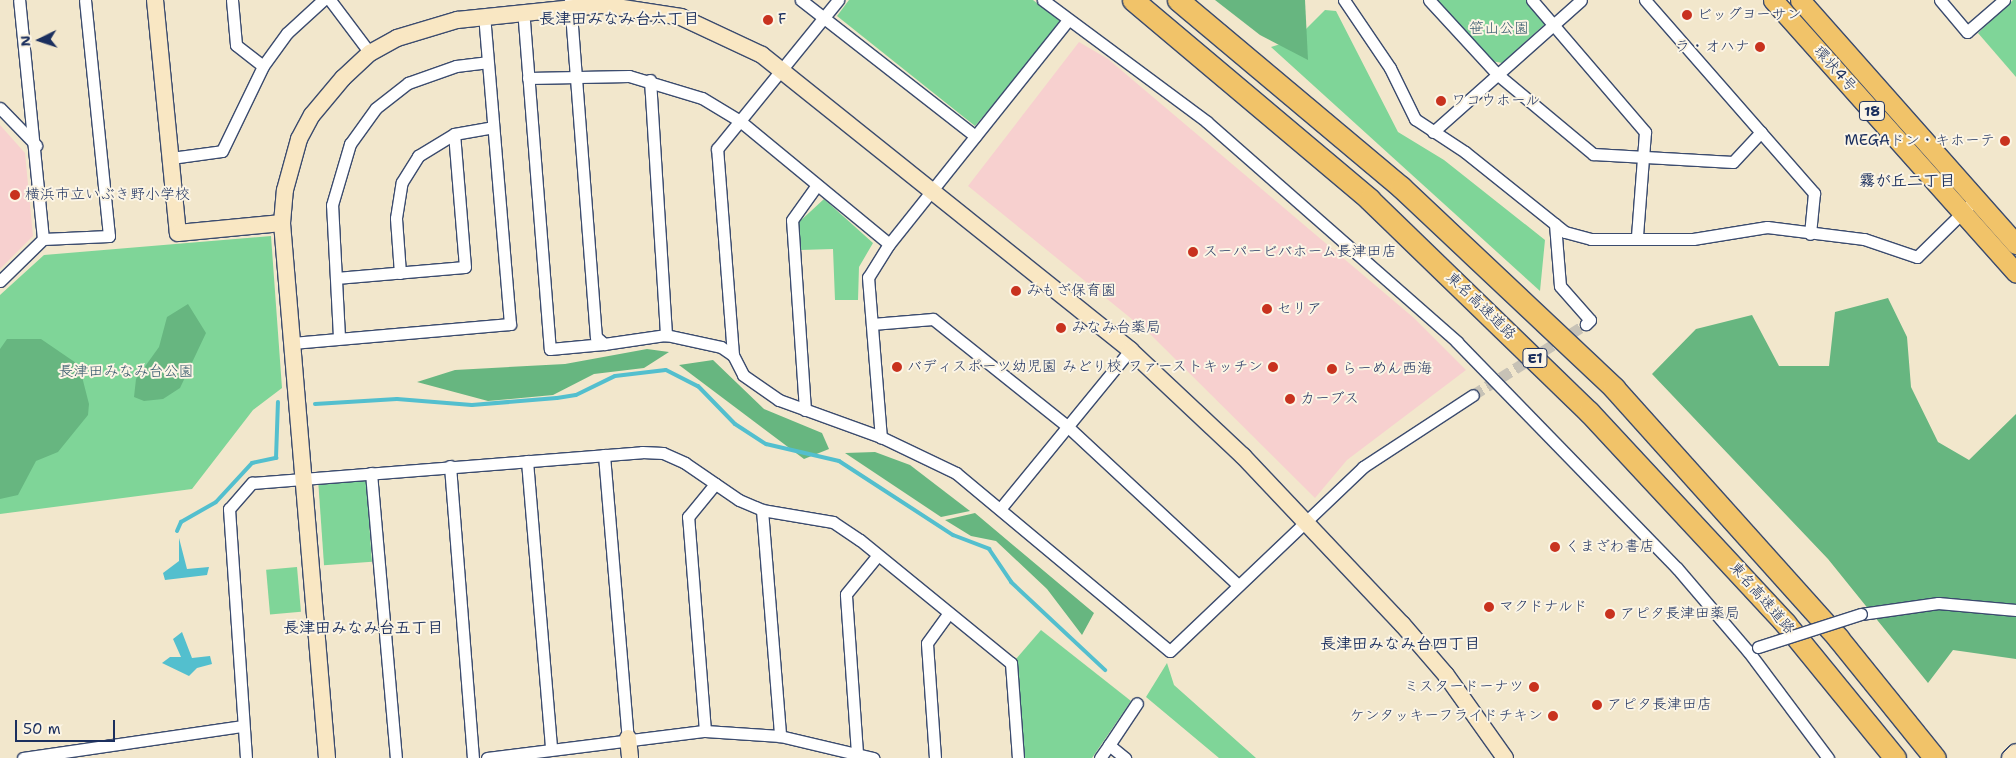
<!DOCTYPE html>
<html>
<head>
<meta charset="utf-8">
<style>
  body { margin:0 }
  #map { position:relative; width:2016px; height:758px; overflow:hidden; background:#f2e7cc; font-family:"Shantell Sans","Klee One",sans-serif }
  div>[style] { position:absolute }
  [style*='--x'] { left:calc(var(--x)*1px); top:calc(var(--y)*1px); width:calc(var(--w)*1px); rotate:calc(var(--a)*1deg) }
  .built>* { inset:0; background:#f7d0cf }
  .green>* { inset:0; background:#7fd598; transform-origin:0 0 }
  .forest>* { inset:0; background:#67b680 }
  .water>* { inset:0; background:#53bfce }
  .stream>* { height:4px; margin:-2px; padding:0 2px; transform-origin:2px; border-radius:2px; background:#53bfce }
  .street-tunnel>* { height:11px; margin-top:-5.5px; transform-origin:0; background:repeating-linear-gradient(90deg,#c7c2b6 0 11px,transparent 0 16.5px) }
  .roads { filter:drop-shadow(1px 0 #3b4b6e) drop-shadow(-1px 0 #3b4b6e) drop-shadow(0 1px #3b4b6e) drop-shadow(0 -1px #3b4b6e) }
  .street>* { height:11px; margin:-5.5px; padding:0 5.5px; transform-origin:5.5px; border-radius:5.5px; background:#fff }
  .secondary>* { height:16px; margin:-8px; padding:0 8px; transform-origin:8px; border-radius:8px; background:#f9e7c3 }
  .primary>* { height:19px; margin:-9.5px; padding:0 9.5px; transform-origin:9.5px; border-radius:9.5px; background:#f1c369 }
  .highway>* { height:21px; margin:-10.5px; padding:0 10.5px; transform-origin:10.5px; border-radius:10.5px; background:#f1c369 }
  .bridges { filter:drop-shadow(1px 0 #3b4b6e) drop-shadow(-1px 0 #3b4b6e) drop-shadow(0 1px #3b4b6e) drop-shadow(0 -1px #3b4b6e) }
  .street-bridge>* { height:11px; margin:-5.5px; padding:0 5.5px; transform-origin:5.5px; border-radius:5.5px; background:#fff }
  .dots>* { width:14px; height:14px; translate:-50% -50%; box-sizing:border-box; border:2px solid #fcf5e5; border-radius:50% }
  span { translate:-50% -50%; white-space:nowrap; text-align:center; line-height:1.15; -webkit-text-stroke:4px #fcf5e5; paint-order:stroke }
  .shield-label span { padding:1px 4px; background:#fcf5e5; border:1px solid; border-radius:4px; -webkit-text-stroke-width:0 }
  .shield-label { font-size:14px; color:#1b2f5e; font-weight:700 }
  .poi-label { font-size:15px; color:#1b2f5e }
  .left { translate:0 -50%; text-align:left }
  .right { translate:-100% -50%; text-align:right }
  .park-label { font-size:15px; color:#34586c }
  .street-label { font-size:15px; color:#1b2f5e }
  .neighbourhood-label { font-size:16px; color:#1b2f5e; font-weight:700 }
  .north { position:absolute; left:15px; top:15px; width:50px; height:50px; -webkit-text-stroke:4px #fcf5e5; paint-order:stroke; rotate:266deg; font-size:14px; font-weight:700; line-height:20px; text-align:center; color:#1b2f5e }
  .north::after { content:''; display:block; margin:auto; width:18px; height:22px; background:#1b2f5e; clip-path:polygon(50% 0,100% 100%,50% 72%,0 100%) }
  .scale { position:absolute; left:15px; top:720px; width:100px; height:22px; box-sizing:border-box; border:2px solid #1b2f5e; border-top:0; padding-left:6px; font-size:15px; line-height:18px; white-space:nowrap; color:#1b2f5e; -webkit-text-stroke:4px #fcf5e5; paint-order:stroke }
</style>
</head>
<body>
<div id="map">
  <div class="built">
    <i style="clip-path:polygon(1079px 42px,1108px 59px,1414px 318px,1466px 370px,1347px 460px,1315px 498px,1149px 333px,968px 186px)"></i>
    <i style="clip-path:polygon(0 125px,25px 153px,33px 236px,0 269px)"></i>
  </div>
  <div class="green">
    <i style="clip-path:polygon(849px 0,1033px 0,1063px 23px,975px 126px,837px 16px)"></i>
    <i style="clip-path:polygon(1435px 0,1526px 0,1547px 22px,1502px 63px,1492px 61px)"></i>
    <i style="clip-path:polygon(2013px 0,2016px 0,2016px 77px,1978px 33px)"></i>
    <i style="clip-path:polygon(1325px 10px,1336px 11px,1398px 132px,1444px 160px,1545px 240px,1540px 291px,1271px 47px,1296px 39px)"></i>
    <i style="clip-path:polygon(824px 199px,873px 243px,859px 267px,858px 300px,835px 300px,833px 249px,800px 250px,798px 223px)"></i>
    <i style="clip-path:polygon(271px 236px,282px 388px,253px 410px,192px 489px,0 514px,0 295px,44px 255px)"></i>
    <i style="left:366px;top:477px;width:85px;height:48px;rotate:86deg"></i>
    <i style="left:297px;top:567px;width:45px;height:31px;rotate:85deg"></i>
    <i style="clip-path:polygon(1041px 630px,1131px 701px,1092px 758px,1022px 758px,1016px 659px)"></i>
    <i style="clip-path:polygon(1167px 663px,1174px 685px,1256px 758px,1219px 758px,1146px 697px)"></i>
  </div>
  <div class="forest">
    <i style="clip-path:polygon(1215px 0,1305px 0,1308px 60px,1260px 35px)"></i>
    <i style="clip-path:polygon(1888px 298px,1907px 337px,1911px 387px,1938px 442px,1969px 460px,2016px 414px,2016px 659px,1953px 650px,1928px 683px,1828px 559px,1652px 374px,1696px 329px,1752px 315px,1779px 366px,1829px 366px,1835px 312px)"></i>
    <i style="clip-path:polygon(188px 304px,206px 333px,180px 388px,163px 399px,144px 401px,134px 397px,136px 379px,159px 347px,167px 317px)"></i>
    <i style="clip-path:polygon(7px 339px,41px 339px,79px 365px,89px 404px,88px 415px,58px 452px,36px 461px,18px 495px,0 499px,0 349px)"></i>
    <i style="clip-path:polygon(647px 349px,669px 352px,644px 368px,594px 374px,553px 395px,488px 401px,417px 382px,455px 370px,565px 364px)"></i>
    <i style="clip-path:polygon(713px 360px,764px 409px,822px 433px,829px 449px,804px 459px,679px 365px)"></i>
    <i style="clip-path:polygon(875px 452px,910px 465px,970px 511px,941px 517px,845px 453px)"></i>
    <i style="clip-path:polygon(975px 513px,1094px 613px,1082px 635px,1047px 589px,996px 541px,971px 536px,945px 520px)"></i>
  </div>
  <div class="water">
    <i style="clip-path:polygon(179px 538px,187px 569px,209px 567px,207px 575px,165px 580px,163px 573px,179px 561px)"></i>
    <i style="clip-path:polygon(182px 632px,192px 658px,210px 656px,212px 664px,197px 668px,189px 676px,162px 663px,170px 657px,181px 657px,173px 639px)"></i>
  </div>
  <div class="stream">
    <i style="--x:315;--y:404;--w:82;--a:-3.5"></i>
    <i style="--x:397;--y:399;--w:75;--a:4.6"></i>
    <i style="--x:472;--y:405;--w:85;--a:-4.7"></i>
    <i style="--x:557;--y:398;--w:19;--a:-9"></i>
    <i style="--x:576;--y:395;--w:43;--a:-26"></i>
    <i style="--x:615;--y:376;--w:51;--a:-6.7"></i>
    <i style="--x:666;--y:370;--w:36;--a:27"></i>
    <i style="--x:698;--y:386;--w:53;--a:45.8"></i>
    <i style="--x:735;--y:424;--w:37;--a:33"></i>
    <i style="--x:766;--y:444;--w:75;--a:13.1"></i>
    <i style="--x:839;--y:461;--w:136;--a:33"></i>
    <i style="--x:953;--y:535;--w:39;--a:21"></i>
    <i style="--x:989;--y:549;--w:40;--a:56"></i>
    <i style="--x:1011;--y:582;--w:129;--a:43.1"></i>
    <i style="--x:177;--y:531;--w:10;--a:-66"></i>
    <i style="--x:181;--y:522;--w:40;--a:-29.7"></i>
    <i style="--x:216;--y:502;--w:53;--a:-47.3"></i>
    <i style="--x:252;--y:463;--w:25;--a:-12"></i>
    <i style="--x:276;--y:458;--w:56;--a:-88"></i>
  </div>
  <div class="street-tunnel">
    <i style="--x:1473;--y:395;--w:133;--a:-32.1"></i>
  </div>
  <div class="roads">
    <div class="street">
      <i style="--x:232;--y:0;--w:45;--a:84.9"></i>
      <i style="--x:236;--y:45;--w:34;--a:38"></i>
      <i style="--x:330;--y:0;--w:66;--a:53"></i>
      <i style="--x:570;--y:0;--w:338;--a:85.6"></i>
      <i style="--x:596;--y:337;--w:11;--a:41"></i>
      <i style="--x:604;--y:344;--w:63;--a:-8.3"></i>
      <i style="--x:666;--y:335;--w:56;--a:12.3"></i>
      <i style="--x:721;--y:347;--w:14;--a:34"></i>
      <i style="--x:733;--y:355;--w:22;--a:63"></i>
      <i style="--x:743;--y:375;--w:44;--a:34.8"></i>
      <i style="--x:779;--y:400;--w:109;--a:19.9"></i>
      <i style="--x:801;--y:0;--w:221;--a:38"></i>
      <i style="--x:1043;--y:0;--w:204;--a:36.6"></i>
      <i style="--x:1207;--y:122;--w:333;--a:41.3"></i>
      <i style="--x:1457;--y:342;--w:315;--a:45.8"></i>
      <i style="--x:1677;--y:568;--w:109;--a:49.5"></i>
      <i style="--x:1748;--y:651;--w:134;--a:53.2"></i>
      <i style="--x:1344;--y:0;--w:82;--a:55.9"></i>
      <i style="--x:1390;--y:68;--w:57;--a:63.9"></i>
      <i style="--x:1415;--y:119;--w:60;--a:33.4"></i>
      <i style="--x:1465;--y:152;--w:128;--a:38.7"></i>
      <i style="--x:1565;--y:232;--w:27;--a:15"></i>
      <i style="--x:1591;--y:239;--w:102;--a:0"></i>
      <i style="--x:1693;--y:239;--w:75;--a:-9.2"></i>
      <i style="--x:1767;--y:227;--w:98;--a:7.1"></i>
      <i style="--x:1864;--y:239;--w:56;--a:18.8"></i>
      <i style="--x:1917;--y:257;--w:83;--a:-44.5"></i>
      <i style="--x:1429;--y:0;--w:100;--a:47.4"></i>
      <i style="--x:1497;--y:74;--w:125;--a:39.8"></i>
      <i style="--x:1593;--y:154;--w:140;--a:3.3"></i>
      <i style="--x:1733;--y:162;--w:41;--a:-47"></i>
      <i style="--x:1532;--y:0;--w:174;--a:49.4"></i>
      <i style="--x:1645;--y:132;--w:104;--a:94.4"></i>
      <i style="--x:1645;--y:0;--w:257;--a:48.8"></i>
      <i style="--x:1814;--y:193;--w:41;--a:95.6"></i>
      <i style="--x:1940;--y:0;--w:42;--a:49.8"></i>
      <i style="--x:1967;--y:32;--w:49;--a:-40.9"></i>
      <i style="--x:1068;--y:20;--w:287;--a:128.6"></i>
      <i style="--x:889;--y:244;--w:39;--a:122"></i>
      <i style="--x:868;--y:277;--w:161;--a:85.4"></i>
      <i style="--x:881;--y:437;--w:83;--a:25.6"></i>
      <i style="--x:956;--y:473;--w:278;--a:39.8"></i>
      <i style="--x:1170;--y:651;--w:267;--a:-43.6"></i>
      <i style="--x:1363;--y:467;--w:131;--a:-33.2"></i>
      <i style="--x:524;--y:21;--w:329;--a:85.5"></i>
      <i style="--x:550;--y:349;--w:54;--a:-5.3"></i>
      <i style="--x:528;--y:78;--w:101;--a:-1.1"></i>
      <i style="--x:629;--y:76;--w:76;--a:16.8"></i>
      <i style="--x:702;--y:98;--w:44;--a:31.2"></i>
      <i style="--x:740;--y:121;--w:193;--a:39.5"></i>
      <i style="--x:650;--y:80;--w:256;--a:86.4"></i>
      <i style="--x:0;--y:108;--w:52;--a:45.8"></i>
      <i style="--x:1433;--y:132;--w:198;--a:-41.7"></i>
      <i style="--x:171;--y:158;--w:51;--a:-7.8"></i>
      <i style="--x:222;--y:151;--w:94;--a:-64.2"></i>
      <i style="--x:263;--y:66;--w:41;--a:-54"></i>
      <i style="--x:287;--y:33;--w:49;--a:-42.5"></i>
      <i style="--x:1555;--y:224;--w:62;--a:85.4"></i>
      <i style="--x:1560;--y:286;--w:45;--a:48.6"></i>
      <i style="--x:1590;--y:320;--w:6;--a:135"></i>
      <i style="--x:43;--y:239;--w:66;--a:-2.6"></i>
      <i style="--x:109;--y:236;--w:237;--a:-95.8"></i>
      <i style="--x:400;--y:273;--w:55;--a:-94.2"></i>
      <i style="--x:396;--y:218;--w:36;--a:-81"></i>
      <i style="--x:402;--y:182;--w:31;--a:-58"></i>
      <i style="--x:418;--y:156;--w:42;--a:-31.4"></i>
      <i style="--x:454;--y:134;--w:39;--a:-10"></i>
      <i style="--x:336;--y:278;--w:129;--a:-4.9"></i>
      <i style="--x:465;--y:267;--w:133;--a:-94.7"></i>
      <i style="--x:0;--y:281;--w:60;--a:-44.3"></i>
      <i style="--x:43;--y:239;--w:240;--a:-95.7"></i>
      <i style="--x:872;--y:324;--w:61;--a:-4.7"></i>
      <i style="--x:933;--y:319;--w:171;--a:38.6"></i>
      <i style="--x:1067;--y:426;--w:232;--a:42.9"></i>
      <i style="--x:339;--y:337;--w:132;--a:-93"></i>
      <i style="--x:332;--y:205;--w:64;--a:-73.6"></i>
      <i style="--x:350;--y:144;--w:44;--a:-54.2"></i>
      <i style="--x:376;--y:108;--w:41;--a:-38"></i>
      <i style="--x:408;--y:83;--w:51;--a:-19.5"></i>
      <i style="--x:456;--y:66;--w:31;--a:-7"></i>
      <i style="--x:292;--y:343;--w:219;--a:-5"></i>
      <i style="--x:510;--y:324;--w:309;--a:-94.8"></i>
      <i style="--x:733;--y:355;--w:207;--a:-94.4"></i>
      <i style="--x:717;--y:149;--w:192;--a:-50.9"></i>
      <i style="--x:805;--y:410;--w:190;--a:-93.9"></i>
      <i style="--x:792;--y:220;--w:43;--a:-54.5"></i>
      <i style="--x:604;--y:455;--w:284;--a:85.2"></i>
      <i style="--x:527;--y:461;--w:288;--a:85.2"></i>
      <i style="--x:450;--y:466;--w:293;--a:85.5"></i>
      <i style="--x:371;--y:473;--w:286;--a:85"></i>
      <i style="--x:1000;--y:509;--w:205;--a:-50.7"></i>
      <i style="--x:762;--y:510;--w:227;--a:85.4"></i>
      <i style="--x:1861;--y:614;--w:78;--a:-8.1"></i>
      <i style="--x:1938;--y:603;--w:78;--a:5.1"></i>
      <i style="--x:705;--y:731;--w:215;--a:-94.5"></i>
      <i style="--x:688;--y:517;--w:43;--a:-50.7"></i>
      <i style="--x:1109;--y:745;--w:50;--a:-56.3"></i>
      <i style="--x:857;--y:753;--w:159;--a:-94"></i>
      <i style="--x:846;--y:594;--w:50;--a:-50.6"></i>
      <i style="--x:23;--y:758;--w:222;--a:-8.3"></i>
      <i style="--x:246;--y:758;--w:250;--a:-93.9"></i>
      <i style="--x:229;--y:509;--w:35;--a:-49"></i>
      <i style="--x:252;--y:483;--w:391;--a:-4.5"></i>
      <i style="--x:642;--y:452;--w:21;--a:3"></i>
      <i style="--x:663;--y:453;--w:24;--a:24"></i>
      <i style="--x:685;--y:463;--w:65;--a:34.4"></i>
      <i style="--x:739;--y:500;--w:25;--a:23"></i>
      <i style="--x:762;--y:510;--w:72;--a:9.6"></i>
      <i style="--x:833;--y:522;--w:32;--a:34"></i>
      <i style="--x:860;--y:540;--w:195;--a:39.2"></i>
      <i style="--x:1011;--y:663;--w:95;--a:85.8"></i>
      <i style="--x:487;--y:758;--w:220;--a:-7.1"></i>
      <i style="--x:705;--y:731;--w:75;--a:3.8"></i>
      <i style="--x:780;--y:736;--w:96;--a:13.3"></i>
      <i style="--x:935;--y:758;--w:115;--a:-94"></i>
      <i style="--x:927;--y:643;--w:37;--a:-54"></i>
      <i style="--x:1100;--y:758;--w:16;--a:-55"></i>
      <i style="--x:1109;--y:745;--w:21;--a:39"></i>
    </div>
    <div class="secondary">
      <i style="--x:155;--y:0;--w:234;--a:84.4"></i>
      <i style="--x:178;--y:233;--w:104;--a:-5.5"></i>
      <i style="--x:628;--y:738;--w:20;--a:84"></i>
      <i style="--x:327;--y:758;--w:537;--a:-94.81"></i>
      <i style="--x:282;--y:223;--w:33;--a:-85"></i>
      <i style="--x:285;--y:190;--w:53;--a:-74.6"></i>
      <i style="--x:299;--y:139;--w:27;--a:-62"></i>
      <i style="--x:312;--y:115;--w:48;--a:-50"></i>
      <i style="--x:343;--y:78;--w:37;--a:-43"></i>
      <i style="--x:370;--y:53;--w:31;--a:-29"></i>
      <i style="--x:397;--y:38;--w:63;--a:-16.7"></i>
      <i style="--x:457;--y:20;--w:147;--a:-5.9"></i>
      <i style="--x:603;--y:5;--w:79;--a:8.7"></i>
      <i style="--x:681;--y:17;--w:89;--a:25.1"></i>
      <i style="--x:762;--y:55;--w:472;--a:38.7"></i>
      <i style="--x:1130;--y:350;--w:155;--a:43.2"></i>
      <i style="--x:1243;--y:456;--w:231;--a:46.6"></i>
      <i style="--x:1402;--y:624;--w:67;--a:49.2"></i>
      <i style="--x:1446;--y:675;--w:102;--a:54.6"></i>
      <i style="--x:2010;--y:758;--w:8;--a:-45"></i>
    </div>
    <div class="primary">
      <i style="--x:1773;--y:0;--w:365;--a:48.3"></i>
      <i style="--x:1800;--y:0;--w:326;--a:48.5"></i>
    </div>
    <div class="highway">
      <i style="--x:1133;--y:0;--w:309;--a:40.1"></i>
      <i style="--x:1369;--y:199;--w:306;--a:44.1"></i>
      <i style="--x:1589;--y:412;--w:288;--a:47.1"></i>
      <i style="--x:1785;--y:623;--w:174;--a:50.8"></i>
      <i style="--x:1178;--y:0;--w:291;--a:40"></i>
      <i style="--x:1401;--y:187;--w:293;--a:43.3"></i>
      <i style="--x:1614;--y:388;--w:336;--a:48.1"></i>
      <i style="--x:1838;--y:638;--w:154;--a:51.1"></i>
    </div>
  </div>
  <div class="bridges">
    <div class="street-bridge">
      <i style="--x:1758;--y:647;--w:108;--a:-17.8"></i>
    </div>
  </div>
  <div class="dots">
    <i style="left:1687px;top:15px;background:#c8321e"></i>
    <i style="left:768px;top:20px;background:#c8321e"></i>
    <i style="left:1760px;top:47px;background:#c8321e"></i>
    <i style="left:1441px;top:101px;background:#c8321e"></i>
    <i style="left:2005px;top:141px;background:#c8321e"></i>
    <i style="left:15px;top:195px;background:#c8321e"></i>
    <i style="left:1193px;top:252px;background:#c8321e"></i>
    <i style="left:1016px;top:291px;background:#c8321e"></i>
    <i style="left:1267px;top:309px;background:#c8321e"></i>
    <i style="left:1061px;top:328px;background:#c8321e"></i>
    <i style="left:897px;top:367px;background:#c8321e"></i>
    <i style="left:1273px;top:367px;background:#c8321e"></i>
    <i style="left:1332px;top:369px;background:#c8321e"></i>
    <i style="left:1290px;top:399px;background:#c8321e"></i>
    <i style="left:1555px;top:547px;background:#c8321e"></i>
    <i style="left:1489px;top:607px;background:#c8321e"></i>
    <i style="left:1610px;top:614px;background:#c8321e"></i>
    <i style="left:1534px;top:687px;background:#c8321e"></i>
    <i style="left:1597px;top:705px;background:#c8321e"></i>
    <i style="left:1553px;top:716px;background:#c8321e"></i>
  </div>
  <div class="shield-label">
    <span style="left:1872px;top:111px">18</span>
    <span style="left:1535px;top:358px">E1</span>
  </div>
  <div class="poi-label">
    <span class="left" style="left:1697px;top:15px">ビッグヨーサン</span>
    <span class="left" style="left:778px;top:20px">F</span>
    <span class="right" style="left:1750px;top:47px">ラ・オハナ</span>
    <span class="left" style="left:1451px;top:101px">ワコウホール</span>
    <span class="right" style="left:1995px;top:141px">MEGAドン・キホーテ</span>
    <span class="left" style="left:25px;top:195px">横浜市立いぶき野小学校</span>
    <span class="left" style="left:1203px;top:252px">スーパービバホーム長津田店</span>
    <span class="left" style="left:1026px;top:291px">みもざ保育園</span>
    <span class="left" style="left:1277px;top:309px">セリア</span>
    <span class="left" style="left:1071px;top:328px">みなみ台薬局</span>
    <span class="left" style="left:907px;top:367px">バディスポーツ幼児園 みどり校</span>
    <span class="right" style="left:1263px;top:367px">ファーストキッチン</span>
    <span class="left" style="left:1342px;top:369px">らーめん西海</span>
    <span class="left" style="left:1300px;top:399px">カーブス</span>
    <span class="left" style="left:1565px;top:547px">くまざわ書店</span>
    <span class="left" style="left:1499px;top:607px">マクドナルド</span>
    <span class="left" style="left:1620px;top:614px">アピタ長津田薬局</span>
    <span class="right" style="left:1524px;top:687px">ミスタードーナツ</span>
    <span class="left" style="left:1607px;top:705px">アピタ長津田店</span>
    <span class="right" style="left:1543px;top:716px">ケンタッキーフライドチキン</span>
  </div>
  <div class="park-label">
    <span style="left:1499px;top:29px">笹山公園</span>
    <span style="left:126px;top:372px">長津田みなみ台公園</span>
  </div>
  <div class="street-label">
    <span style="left:1835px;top:69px;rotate:48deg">環状4号</span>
    <span style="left:1481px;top:306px;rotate:44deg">東名高速道路</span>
    <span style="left:1762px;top:598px;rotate:49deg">東名高速道路</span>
  </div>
  <div class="neighbourhood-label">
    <span style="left:619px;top:19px">長津田みなみ台六丁目</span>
    <span style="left:1907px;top:181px">霧が丘二丁目</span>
    <span style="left:363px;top:628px">長津田みなみ台五丁目</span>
    <span style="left:1400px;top:644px">長津田みなみ台四丁目</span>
  </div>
  <div class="north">N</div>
  <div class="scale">50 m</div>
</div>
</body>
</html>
